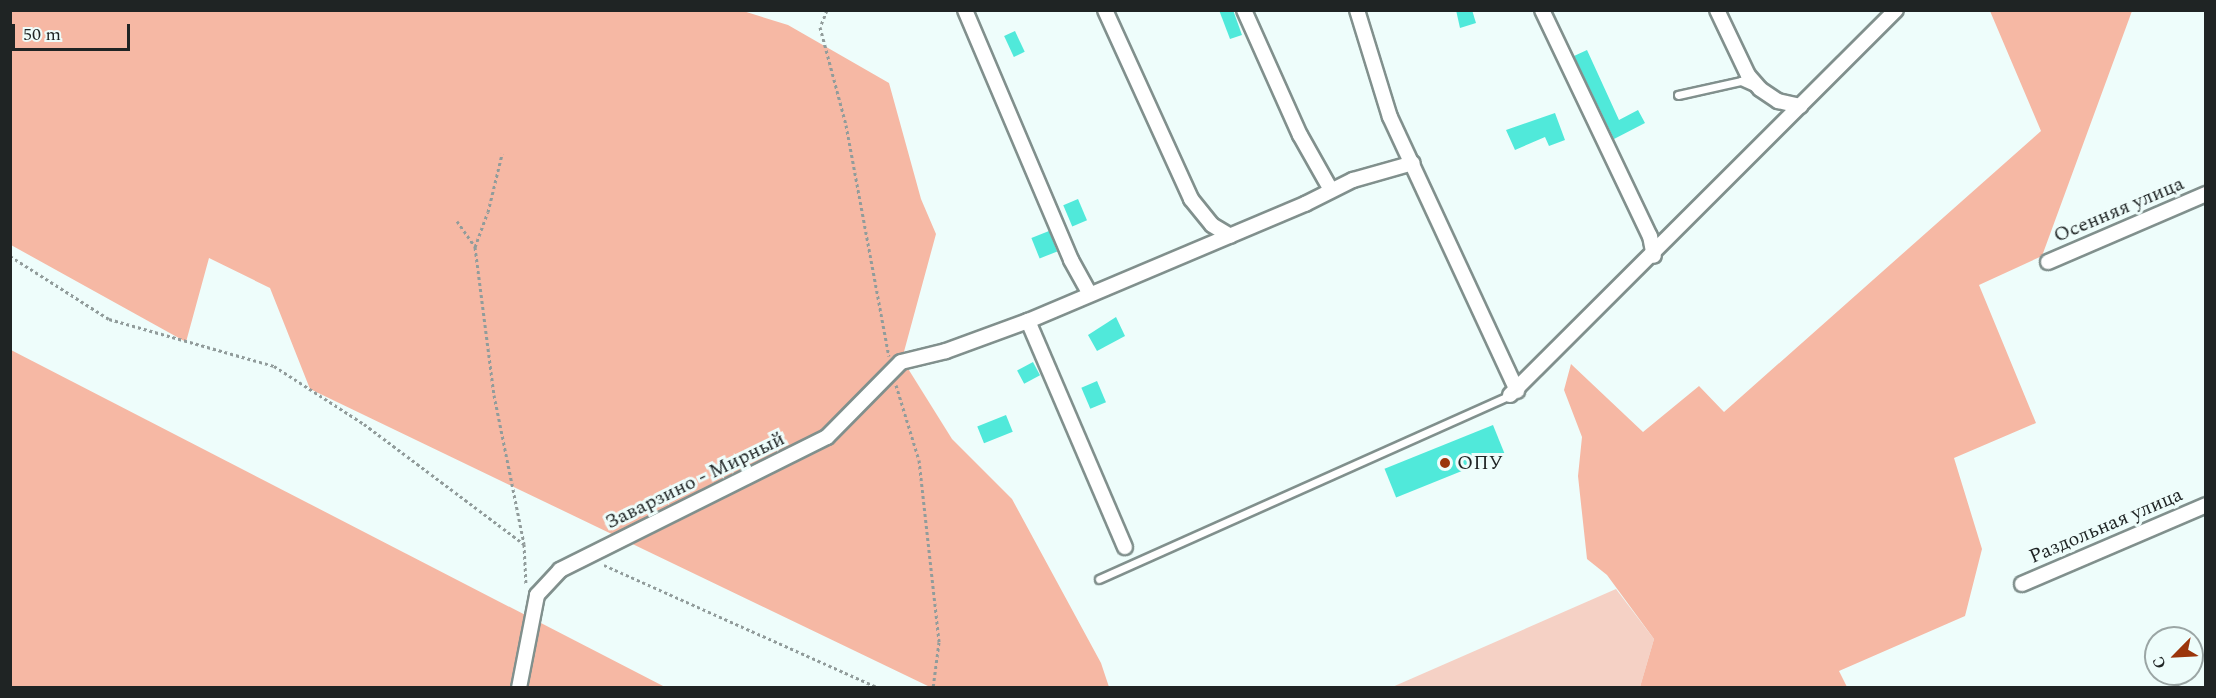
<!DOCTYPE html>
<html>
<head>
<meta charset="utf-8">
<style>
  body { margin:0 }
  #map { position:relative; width:2216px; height:698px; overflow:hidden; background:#eefdfb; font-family:Spectral,serif }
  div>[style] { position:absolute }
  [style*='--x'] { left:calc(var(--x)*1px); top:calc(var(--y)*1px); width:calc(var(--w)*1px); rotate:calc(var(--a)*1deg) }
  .green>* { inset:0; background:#f5d1c5 }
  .forest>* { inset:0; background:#f6b8a4 }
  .building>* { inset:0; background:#50e9da; transform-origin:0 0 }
  .path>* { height:3px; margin-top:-1.5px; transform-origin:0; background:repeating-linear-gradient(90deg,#919c9b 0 3px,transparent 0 6px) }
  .roads { filter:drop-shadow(2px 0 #81908d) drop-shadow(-2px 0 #81908d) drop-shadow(0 2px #81908d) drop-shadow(0 -2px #81908d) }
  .service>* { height:7px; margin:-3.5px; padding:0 3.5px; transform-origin:3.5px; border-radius:3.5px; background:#fff }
  .minor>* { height:14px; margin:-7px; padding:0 7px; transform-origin:7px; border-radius:7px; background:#fff }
  .dots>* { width:16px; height:16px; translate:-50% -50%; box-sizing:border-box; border:3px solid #eefdfb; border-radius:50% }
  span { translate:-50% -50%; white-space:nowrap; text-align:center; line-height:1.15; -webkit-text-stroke:6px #eefdfb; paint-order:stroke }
  .street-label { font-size:20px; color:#1f2424 }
  .poi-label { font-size:20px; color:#1f2424 }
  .left { translate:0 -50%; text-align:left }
  .frame { position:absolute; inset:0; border:12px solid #1f2424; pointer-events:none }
  .north { position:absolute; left:2144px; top:626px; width:60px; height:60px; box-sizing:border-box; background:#eefdfb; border:2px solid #9ba6a5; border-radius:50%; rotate:246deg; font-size:16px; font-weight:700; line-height:24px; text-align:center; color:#1f2424 }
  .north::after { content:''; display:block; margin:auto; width:21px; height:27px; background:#9b350b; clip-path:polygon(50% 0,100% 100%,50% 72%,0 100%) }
  .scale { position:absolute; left:12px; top:24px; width:118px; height:27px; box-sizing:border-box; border:3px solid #1f2424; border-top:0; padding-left:8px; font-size:18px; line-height:21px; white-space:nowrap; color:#1f2424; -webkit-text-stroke:4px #eefdfb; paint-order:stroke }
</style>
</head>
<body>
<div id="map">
  <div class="green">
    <i style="clip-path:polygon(1616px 589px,1654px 639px,1640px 687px,1390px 688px)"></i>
  </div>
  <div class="forest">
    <i style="clip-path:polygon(740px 10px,788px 25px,889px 83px,921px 199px,936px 234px,902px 359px,952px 439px,1012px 499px,1101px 663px,1109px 687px,930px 687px,310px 389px,270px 288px,209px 258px,186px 342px,11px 245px,11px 11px)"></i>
    <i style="clip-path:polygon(1990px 11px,2132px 11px,2042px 256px,1979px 285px,2036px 423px,1954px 458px,1982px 549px,1965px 616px,1839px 671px,1847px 687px,1640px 687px,1654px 639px,1607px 575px,1587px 559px,1578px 476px,1582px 437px,1564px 390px,1571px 364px,1643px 432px,1699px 386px,1724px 412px,2041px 131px)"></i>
    <i style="clip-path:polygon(11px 350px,665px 687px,11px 687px)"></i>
  </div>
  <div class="building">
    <i style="clip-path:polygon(1219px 10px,1233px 10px,1242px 35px,1230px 39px)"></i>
    <i style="clip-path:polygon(1456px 10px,1472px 10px,1476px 23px,1460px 28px)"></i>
    <i style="left:1015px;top:31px;width:23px;height:12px;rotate:65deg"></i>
    <i style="clip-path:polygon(1587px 50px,1619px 120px,1638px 110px,1645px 123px,1614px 139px,1574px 56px)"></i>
    <i style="clip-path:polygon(1555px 113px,1565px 140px,1549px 146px,1545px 137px,1515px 150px,1506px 130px)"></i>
    <i style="left:1078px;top:199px;width:23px;height:16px;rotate:67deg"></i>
    <i style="left:1049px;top:231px;width:22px;height:19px;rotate:68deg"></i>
    <i style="clip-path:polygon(1116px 317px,1125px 336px,1097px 351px,1088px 335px)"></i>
    <i style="left:1033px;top:362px;width:15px;height:18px;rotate:62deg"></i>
    <i style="left:1097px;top:381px;width:23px;height:17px;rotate:67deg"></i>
    <i style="left:1006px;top:415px;width:18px;height:31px;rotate:68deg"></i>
    <i style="left:1493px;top:425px;width:31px;height:117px;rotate:68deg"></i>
  </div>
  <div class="path">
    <i style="--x:827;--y:10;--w:18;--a:112"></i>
    <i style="--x:820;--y:27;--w:101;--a:75.1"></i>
    <i style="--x:846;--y:125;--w:235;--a:79.5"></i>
    <i style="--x:457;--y:221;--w:32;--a:55"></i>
    <i style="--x:475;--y:247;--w:149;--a:82.7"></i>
    <i style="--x:494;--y:395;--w:152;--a:78.6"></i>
    <i style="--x:524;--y:544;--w:41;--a:87.2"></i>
    <i style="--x:475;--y:247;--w:37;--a:-70"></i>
    <i style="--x:488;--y:212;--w:60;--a:-76.4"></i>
    <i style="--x:10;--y:256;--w:117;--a:32.5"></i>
    <i style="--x:109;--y:319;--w:172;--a:15.9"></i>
    <i style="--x:274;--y:366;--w:107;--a:32.8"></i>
    <i style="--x:364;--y:424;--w:200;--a:36.9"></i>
    <i style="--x:896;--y:385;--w:78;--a:73"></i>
    <i style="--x:919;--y:460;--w:183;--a:83.7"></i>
    <i style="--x:939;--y:642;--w:46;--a:97.4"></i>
    <i style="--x:604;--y:565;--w:301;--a:24.1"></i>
  </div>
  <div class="roads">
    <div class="service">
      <i style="--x:1678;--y:95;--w:65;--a:-12.5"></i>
      <i style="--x:1741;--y:81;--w:14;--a:25"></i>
      <i style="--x:1099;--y:579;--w:450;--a:-24.1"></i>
    </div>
    <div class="minor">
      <i style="--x:965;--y:10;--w:272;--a:67"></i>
      <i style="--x:1071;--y:260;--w:37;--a:61"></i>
      <i style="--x:1105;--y:10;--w:208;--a:65.5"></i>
      <i style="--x:1191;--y:199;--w:33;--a:51"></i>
      <i style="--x:1212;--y:225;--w:21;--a:31"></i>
      <i style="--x:1244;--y:10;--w:137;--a:65.9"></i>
      <i style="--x:1300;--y:135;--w:63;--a:60.6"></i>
      <i style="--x:1357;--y:10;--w:112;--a:72.9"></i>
      <i style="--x:1390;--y:117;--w:302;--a:65.1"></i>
      <i style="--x:1542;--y:10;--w:250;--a:64.5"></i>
      <i style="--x:1650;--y:236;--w:20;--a:79"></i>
      <i style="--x:1717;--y:10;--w:72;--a:64.5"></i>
      <i style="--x:1748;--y:75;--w:18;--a:49"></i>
      <i style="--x:1760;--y:89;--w:22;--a:34"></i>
      <i style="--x:1778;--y:101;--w:23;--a:13"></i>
      <i style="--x:2048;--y:262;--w:172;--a:-23.3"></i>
      <i style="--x:1028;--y:321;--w:246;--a:66.8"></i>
      <i style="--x:1510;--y:395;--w:545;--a:-44.93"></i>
      <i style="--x:2022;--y:584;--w:200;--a:-23.2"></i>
      <i style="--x:519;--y:688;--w:95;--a:-79"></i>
      <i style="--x:537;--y:595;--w:34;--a:-47"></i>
      <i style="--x:560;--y:570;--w:298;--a:-26.5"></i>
      <i style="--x:827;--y:437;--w:105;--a:-45.4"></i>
      <i style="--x:901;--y:362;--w:46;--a:-13.7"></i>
      <i style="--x:946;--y:351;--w:87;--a:-20.1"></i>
      <i style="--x:1028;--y:321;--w:301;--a:-22.9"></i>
      <i style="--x:1305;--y:204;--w:54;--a:-26.6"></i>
      <i style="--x:1353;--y:180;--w:62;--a:-15.8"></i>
    </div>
  </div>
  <div class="dots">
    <i style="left:1445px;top:463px;background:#9b350b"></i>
  </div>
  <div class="street-label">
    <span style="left:2119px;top:210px;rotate:-23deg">Осенняя улица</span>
    <span style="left:695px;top:481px;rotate:-26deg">Заварзино - Мирный</span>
    <span style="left:2106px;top:526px;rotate:-23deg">Раздольная улица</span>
  </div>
  <div class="poi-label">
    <span class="left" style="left:1457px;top:463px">ОПУ</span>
  </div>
  <div class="frame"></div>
  <div class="north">С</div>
  <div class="scale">50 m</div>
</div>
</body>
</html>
